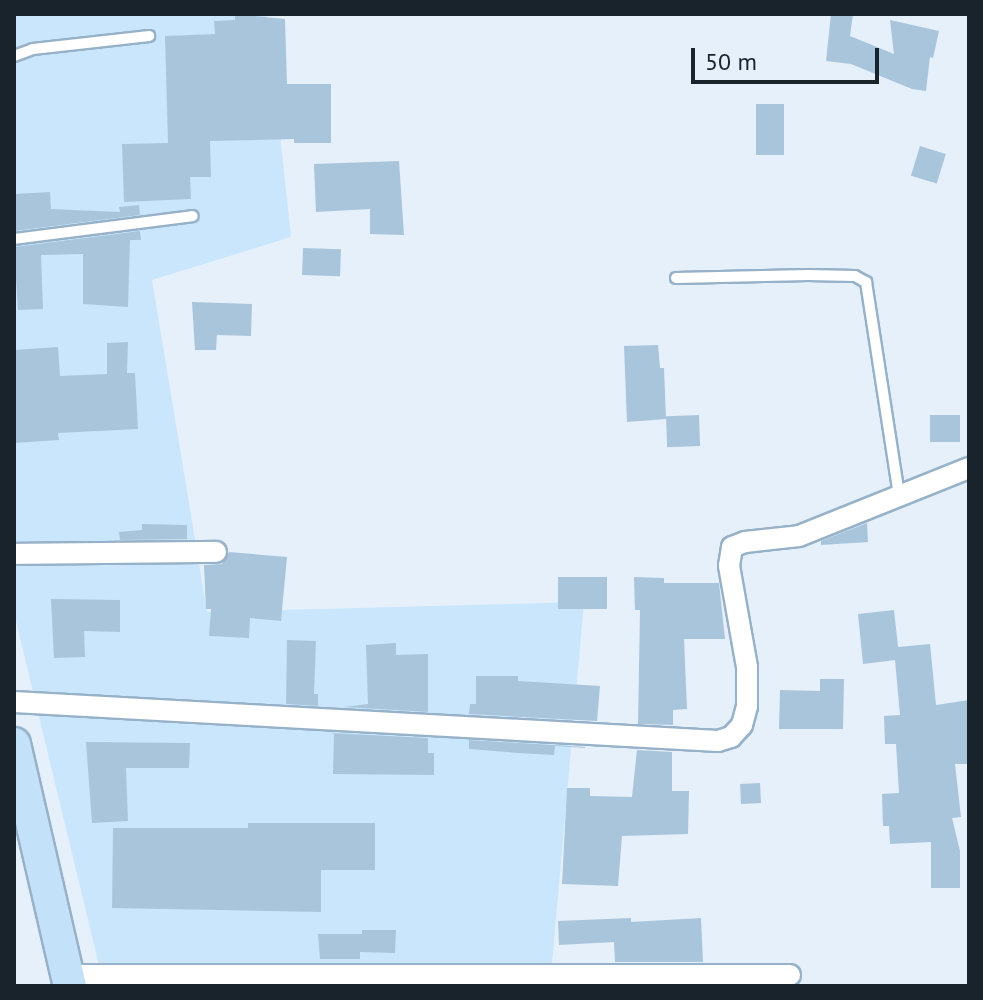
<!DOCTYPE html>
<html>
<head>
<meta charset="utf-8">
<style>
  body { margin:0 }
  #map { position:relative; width:983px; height:1000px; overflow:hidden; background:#e5f0fa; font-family:"PT Sans",sans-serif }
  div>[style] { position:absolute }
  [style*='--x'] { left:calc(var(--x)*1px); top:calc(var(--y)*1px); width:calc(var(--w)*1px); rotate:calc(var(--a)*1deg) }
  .built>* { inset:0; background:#cae6fd }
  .building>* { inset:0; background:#a9c5dc; transform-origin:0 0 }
  .roads { filter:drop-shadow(2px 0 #96b1c8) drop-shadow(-2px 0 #96b1c8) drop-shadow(0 2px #96b1c8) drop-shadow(0 -2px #96b1c8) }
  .service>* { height:10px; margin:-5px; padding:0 5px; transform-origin:5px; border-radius:5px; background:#fff }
  .minor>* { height:20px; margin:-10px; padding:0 10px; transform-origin:10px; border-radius:10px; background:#fff }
  .primary>* { height:32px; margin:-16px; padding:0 16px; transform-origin:16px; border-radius:16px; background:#c3e2fa }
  span { translate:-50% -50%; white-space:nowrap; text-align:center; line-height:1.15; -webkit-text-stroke:6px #e5f0fa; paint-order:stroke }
  .frame { position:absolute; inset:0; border:16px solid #18232b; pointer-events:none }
  .scale { position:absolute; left:691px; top:48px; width:188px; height:36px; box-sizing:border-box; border:4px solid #18232b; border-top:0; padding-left:10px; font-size:24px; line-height:28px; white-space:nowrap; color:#18232b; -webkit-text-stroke:6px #e5f0fa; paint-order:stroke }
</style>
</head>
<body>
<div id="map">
  <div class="built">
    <i style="clip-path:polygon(14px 14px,267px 14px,291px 237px,152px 280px,207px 612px,584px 602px,550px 986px,104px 986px,14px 613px)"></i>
  </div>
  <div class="building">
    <i style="clip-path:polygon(235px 14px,285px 19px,287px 84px,331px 84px,331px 143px,294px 143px,294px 139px,210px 141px,211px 177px,190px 177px,191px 199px,124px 202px,122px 144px,168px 143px,165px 36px,215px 34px,214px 21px,235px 20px)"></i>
    <i style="clip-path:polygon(831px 14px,853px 14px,850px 36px,894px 54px,890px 20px,939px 31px,933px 58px,930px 57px,926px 91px,912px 89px,851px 64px,826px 61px)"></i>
    <i style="left:756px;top:104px;width:28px;height:51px"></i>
    <i style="left:920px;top:146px;width:27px;height:31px;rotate:17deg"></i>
    <i style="clip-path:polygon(399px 161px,404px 235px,370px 234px,370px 209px,316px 212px,314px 164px)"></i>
    <i style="clip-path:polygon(50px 192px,51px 209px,120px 212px,119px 207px,139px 205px,140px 215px,14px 231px,14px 194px)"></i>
    <i style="clip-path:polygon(140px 231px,141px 240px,130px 240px,128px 307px,83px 304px,83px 254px,41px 255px,43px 309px,18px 310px,14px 247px)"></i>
    <i style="left:303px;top:248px;width:38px;height:27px;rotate:2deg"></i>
    <i style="clip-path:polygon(192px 302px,252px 304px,251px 336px,217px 335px,216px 350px,195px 350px)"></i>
    <i style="clip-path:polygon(128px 342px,127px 373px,135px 373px,138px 429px,58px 433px,59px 440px,14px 443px,14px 350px,58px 347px,60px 376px,107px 374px,107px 343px)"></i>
    <i style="clip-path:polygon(658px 345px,660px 368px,664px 368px,666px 419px,627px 422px,624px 346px)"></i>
    <i style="left:699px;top:415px;width:31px;height:33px;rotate:88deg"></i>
    <i style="left:960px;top:415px;width:27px;height:30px;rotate:90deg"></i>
    <i style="clip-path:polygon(867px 523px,868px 542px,821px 545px,821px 541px)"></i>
    <i style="clip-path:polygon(142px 524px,187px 525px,187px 539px,120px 540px,119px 532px,142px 530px)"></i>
    <i style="clip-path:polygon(229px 552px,287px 557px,281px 621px,250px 618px,249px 638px,209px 636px,211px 609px,206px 609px,204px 565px,222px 564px)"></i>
    <i style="left:558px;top:577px;width:49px;height:32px"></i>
    <i style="clip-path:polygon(634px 577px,664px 578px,664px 583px,719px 583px,725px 639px,684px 639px,687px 709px,673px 710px,673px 725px,638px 724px,640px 610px,635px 610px)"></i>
    <i style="clip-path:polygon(51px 599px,120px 600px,120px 632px,84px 631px,85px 657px,54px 658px)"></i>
    <i style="clip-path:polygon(894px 610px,898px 647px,930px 644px,936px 705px,969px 700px,969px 764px,955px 764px,961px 817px,952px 818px,960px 851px,960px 888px,931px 888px,931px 842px,890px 844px,889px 826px,883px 826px,882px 794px,899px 793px,896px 744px,885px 744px,884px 716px,900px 715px,895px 660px,863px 664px,858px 614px)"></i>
    <i style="clip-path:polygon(287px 640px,316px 641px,314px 694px,318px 694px,318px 706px,286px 704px)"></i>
    <i style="clip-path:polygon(396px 643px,396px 655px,428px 654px,428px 712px,344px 707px,368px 704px,366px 645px)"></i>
    <i style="clip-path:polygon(476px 676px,518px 676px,518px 681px,600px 686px,597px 721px,469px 714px,470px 704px,476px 704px)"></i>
    <i style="clip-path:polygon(820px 679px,844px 679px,843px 729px,779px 729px,780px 690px,820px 691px)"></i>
    <i style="clip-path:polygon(330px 733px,428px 738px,428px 753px,434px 753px,434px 775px,333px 774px,334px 734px)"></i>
    <i style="clip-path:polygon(469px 740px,585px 747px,585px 748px,555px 746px,554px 755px,518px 753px,469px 749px)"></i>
    <i style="clip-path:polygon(86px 742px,190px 743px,189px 768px,126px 768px,128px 821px,92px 823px)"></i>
    <i style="clip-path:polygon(637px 750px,672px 752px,672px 791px,689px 791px,688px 834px,622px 836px,618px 886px,562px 884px,567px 788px,590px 788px,590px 796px,632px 797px)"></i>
    <i style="left:760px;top:783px;width:20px;height:20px;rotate:87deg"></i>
    <i style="clip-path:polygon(248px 823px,375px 823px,375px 870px,321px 870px,321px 912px,112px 908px,113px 828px,248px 828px)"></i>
    <i style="clip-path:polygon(631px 918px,631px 922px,701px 918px,703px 962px,615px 962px,614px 942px,559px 945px,558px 921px)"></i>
    <i style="clip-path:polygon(362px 930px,396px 930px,395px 953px,360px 952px,360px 959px,320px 959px,318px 934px,362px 934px)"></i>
  </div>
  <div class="roads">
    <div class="service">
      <i style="--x:14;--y:56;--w:20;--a:-20"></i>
      <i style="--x:33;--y:49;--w:117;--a:-6.4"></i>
      <i style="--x:14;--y:239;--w:180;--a:-7.3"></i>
      <i style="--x:676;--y:278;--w:132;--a:-1.3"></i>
      <i style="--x:808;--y:275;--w:47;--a:1.2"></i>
      <i style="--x:855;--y:276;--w:13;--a:29"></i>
      <i style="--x:866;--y:282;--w:217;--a:81.2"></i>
    </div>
    <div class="minor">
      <i style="--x:14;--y:554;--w:202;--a:-0.6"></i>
      <i style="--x:14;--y:702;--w:705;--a:3.17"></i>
      <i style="--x:718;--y:741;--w:14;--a:-17"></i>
      <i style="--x:731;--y:737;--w:16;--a:-47"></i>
      <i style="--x:742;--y:725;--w:20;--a:-75"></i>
      <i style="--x:747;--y:706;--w:39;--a:-90"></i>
      <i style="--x:747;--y:667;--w:103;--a:-100.1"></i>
      <i style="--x:729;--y:566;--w:19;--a:-81"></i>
      <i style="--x:732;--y:547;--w:14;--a:-21"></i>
      <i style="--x:745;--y:542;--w:54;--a:-6.3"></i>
      <i style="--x:799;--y:536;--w:183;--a:-21.8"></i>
      <i style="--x:68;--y:975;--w:722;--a:0"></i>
    </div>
    <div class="primary">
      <i style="--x:14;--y:744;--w:248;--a:77"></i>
    </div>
  </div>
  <div class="frame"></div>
  <div class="scale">50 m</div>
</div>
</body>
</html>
